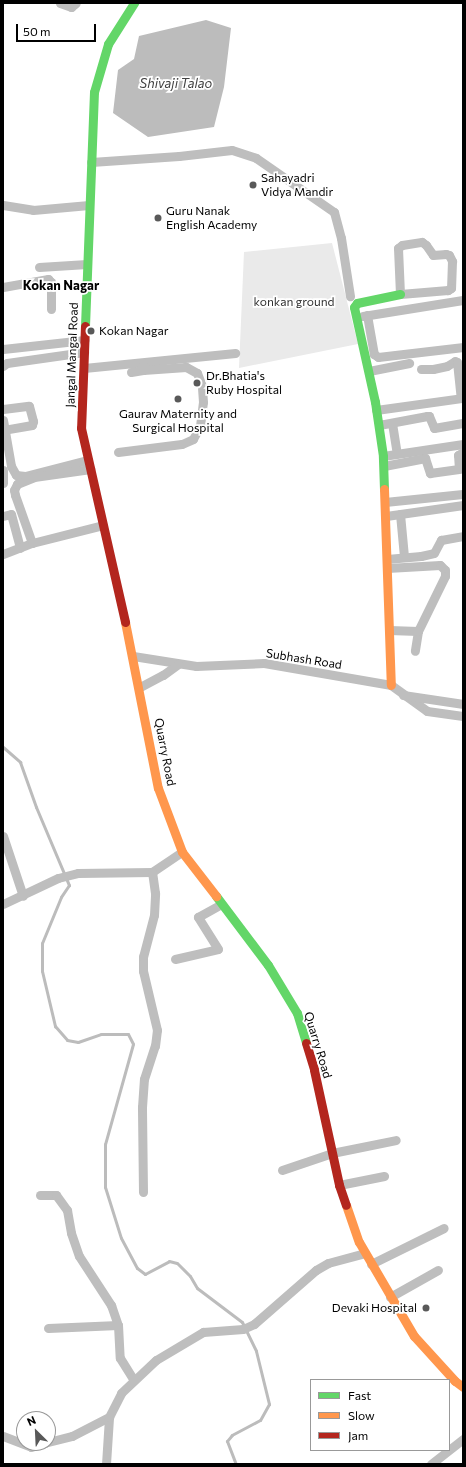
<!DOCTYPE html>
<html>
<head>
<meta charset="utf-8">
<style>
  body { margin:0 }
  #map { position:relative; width:466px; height:1467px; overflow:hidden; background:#fff; font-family:Commissioner,sans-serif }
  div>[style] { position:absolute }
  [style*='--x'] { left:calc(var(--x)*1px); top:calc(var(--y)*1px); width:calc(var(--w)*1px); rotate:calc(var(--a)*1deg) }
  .green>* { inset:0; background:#eaeaea }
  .water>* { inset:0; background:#bcbcbc }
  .stream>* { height:3px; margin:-1.5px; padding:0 1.5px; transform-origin:1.5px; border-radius:1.5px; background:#bcbcbc }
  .street>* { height:9px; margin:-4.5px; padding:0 4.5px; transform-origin:4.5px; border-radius:4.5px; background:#bebebe }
  .fast>* { height:9px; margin:-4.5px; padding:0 4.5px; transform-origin:4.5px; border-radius:4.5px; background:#63d668 }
  .slow>* { height:9px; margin:-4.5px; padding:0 4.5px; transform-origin:4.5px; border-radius:4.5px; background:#ff974d }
  .jam>* { height:9px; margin:-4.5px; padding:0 4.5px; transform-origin:4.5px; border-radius:4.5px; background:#b3261e }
  .dots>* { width:11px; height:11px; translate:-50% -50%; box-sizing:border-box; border:2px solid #fff; border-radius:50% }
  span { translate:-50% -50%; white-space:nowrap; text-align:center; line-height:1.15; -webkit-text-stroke:3.5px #fff; paint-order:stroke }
  .poi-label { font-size:12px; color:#000 }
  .left { translate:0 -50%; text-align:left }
  .right { translate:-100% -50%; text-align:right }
  .park-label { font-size:12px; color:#2f2f2f }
  .street-label { font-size:12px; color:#000 }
  .water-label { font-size:13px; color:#404040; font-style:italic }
  .neighbourhood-label { font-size:13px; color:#000; font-weight:700 }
  .frame { position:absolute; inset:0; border:4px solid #000; pointer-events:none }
  .legend { position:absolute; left:310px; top:1379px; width:140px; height:72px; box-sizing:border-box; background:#fff; border:1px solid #999; margin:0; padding:5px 7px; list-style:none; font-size:12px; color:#000 }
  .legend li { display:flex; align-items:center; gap:8px; height:20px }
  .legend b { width:20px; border:1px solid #999 }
  .north { position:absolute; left:16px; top:1411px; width:40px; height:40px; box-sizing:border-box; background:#fff; border:1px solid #999; border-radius:50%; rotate:336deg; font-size:11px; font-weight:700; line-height:16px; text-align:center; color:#000 }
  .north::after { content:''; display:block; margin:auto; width:14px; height:18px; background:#595959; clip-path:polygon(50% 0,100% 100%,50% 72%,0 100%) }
  .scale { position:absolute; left:16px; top:24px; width:80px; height:18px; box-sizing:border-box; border:2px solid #000; border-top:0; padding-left:5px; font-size:12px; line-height:14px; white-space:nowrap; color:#000; -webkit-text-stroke:3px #fff; paint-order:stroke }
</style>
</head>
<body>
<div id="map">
  <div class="green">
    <i style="clip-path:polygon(332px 243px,358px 344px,239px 368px,244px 252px)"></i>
  </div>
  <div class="water">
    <i style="clip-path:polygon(206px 20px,231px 28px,224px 87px,214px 127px,148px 137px,113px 113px,118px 70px,134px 59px,139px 36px)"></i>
  </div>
  <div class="stream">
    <i style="--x:3;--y:747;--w:23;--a:41"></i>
    <i style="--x:20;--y:762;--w:48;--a:70.4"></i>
    <i style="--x:36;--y:807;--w:85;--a:67.1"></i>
    <i style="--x:69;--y:885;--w:14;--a:124"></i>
    <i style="--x:61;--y:897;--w:50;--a:112.4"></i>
    <i style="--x:42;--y:943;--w:28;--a:90"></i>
    <i style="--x:42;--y:971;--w:57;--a:76.7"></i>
    <i style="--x:55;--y:1026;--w:18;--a:49"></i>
    <i style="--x:67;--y:1040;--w:11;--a:10"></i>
    <i style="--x:78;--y:1042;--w:24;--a:-19"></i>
    <i style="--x:101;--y:1034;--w:27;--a:0"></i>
    <i style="--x:128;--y:1034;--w:11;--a:63"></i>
    <i style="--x:133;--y:1044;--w:104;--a:105.6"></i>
    <i style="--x:105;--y:1144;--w:43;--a:90"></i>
    <i style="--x:105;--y:1187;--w:53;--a:72.6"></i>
    <i style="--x:121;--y:1238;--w:34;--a:62"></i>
    <i style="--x:137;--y:1268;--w:10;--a:37"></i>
    <i style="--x:145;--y:1274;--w:27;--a:-28"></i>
    <i style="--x:169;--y:1261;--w:8;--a:14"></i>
    <i style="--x:177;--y:1263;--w:18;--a:45"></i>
    <i style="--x:190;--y:1276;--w:14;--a:60"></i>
    <i style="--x:197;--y:1288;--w:56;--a:37.1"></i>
    <i style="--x:242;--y:1322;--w:32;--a:64"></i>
    <i style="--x:256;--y:1351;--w:55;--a:76.2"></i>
    <i style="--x:269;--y:1404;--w:18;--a:119"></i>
    <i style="--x:260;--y:1420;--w:32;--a:152"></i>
    <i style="--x:232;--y:1435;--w:8;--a:130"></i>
    <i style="--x:227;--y:1441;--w:25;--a:69"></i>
  </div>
  <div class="street">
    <i style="--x:60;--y:3;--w:12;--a:20"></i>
    <i style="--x:71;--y:7;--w:6;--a:-39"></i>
    <i style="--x:91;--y:162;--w:88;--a:-3.9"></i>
    <i style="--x:179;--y:156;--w:53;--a:-6.5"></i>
    <i style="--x:232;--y:150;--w:25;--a:18"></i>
    <i style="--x:256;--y:158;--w:95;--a:34.7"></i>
    <i style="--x:334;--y:212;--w:27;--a:75"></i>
    <i style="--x:341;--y:238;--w:59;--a:81.2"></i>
    <i style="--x:3;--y:205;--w:30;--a:9"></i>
    <i style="--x:33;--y:210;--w:56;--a:-5.1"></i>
    <i style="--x:422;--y:242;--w:5;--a:37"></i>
    <i style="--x:426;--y:245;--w:12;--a:55"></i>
    <i style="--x:433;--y:255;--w:13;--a:-4"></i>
    <i style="--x:446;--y:254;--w:3;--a:18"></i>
    <i style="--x:449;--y:255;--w:7;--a:63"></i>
    <i style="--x:452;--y:261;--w:27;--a:92"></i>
    <i style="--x:451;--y:288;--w:4;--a:146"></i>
    <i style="--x:448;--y:290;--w:48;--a:175.2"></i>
    <i style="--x:400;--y:294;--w:46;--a:-92.5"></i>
    <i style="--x:398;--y:248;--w:5;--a:-37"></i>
    <i style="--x:402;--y:245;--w:20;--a:-9"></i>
    <i style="--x:39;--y:267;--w:48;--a:-3.6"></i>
    <i style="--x:3;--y:287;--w:46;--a:-10.1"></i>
    <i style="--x:48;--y:279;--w:4;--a:45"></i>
    <i style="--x:51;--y:282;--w:27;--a:90"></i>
    <i style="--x:367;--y:315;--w:40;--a:80"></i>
    <i style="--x:374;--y:354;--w:5;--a:37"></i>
    <i style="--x:378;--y:357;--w:86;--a:-6.7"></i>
    <i style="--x:363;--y:316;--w:101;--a:-9.1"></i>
    <i style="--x:3;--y:349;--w:82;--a:-6.3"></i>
    <i style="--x:3;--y:366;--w:5;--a:-37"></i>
    <i style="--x:7;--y:363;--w:78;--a:-8.1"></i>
    <i style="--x:84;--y:368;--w:152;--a:-5.7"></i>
    <i style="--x:421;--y:369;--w:12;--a:0"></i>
    <i style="--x:433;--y:369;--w:14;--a:-12"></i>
    <i style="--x:447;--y:366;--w:9;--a:-32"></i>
    <i style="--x:455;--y:361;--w:2;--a:27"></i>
    <i style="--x:457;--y:362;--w:36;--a:84"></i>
    <i style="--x:369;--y:371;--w:41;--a:-11.3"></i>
    <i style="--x:131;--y:372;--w:12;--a:-9"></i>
    <i style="--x:3;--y:409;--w:26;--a:-7"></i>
    <i style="--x:29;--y:406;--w:16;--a:75"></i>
    <i style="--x:33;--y:421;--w:4;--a:104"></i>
    <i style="--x:32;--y:425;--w:27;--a:170"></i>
    <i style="--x:376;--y:410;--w:88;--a:-7.9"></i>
    <i style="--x:3;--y:420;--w:47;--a:80.1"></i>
    <i style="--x:11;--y:466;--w:10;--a:61"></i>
    <i style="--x:16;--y:475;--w:9;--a:6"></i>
    <i style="--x:25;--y:476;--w:65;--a:-14.3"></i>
    <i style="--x:392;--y:423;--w:31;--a:81"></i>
    <i style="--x:379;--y:425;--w:49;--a:-10.6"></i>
    <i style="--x:427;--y:416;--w:2;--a:0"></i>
    <i style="--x:429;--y:416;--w:13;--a:67"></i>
    <i style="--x:434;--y:428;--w:29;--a:-10"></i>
    <i style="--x:118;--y:452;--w:64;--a:-7.1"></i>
    <i style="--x:182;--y:444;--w:12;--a:-24"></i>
    <i style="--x:193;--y:439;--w:15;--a:-62"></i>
    <i style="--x:200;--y:426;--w:24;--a:-83"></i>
    <i style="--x:203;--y:402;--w:16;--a:-94"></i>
    <i style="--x:202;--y:386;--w:14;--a:-111"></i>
    <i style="--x:197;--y:373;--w:13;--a:-151"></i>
    <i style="--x:186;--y:367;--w:43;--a:176"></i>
    <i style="--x:143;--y:370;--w:7;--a:-90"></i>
    <i style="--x:383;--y:456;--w:81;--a:-8.5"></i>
    <i style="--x:384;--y:466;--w:42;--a:-11"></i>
    <i style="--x:425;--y:458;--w:16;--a:72"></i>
    <i style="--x:430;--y:473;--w:29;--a:-8"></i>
    <i style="--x:459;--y:469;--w:14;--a:-94"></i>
    <i style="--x:458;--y:455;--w:6;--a:-31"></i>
    <i style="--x:3;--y:470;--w:13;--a:90"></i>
    <i style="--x:385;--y:502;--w:78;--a:-5.9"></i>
    <i style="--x:400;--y:514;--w:42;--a:84.6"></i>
    <i style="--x:3;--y:516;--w:8;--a:-14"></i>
    <i style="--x:11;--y:514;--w:35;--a:75"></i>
    <i style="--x:386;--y:516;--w:78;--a:-8.1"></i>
    <i style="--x:32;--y:543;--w:51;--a:-109.5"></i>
    <i style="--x:15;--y:495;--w:5;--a:-101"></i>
    <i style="--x:14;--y:490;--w:7;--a:-63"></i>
    <i style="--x:17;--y:484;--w:18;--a:-22"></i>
    <i style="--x:34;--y:477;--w:57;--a:-8.1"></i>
    <i style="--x:3;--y:554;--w:31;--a:-21"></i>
    <i style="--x:32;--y:543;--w:73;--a:-14.2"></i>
    <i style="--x:387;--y:559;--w:34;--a:-5"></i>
    <i style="--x:421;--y:556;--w:13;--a:-13"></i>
    <i style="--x:434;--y:553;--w:15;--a:-62"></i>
    <i style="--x:441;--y:540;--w:22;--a:-10"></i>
    <i style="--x:387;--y:568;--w:53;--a:-3.2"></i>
    <i style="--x:440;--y:565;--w:7;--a:45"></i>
    <i style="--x:445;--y:570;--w:6;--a:90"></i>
    <i style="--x:445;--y:576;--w:61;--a:116.1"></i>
    <i style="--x:418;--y:631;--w:20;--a:99"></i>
    <i style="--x:389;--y:630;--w:29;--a:2"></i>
    <i style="--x:133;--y:656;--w:64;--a:9"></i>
    <i style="--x:196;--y:666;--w:68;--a:-2.5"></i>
    <i style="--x:264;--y:663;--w:129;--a:9.8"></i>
    <i style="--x:391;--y:685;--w:44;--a:35.8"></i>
    <i style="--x:427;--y:711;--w:36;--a:8"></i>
    <i style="--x:140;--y:687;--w:26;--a:-28"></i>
    <i style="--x:163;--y:675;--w:19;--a:-36"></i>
    <i style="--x:403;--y:695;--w:61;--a:8.5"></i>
    <i style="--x:3;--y:836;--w:63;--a:71.6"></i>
    <i style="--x:3;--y:904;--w:61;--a:-25.3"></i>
    <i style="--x:58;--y:878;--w:21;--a:-14"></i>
    <i style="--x:78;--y:873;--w:74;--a:-0.8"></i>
    <i style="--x:152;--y:872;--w:36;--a:-34"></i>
    <i style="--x:175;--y:959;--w:44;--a:-13.1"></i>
    <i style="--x:218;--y:949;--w:38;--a:-122"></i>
    <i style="--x:198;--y:917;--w:26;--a:-29"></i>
    <i style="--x:282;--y:1170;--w:53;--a:-18.8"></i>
    <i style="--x:332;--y:1153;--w:65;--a:-11.5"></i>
    <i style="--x:339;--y:1185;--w:46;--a:-11.3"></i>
    <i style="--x:143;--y:1192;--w:85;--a:-90.7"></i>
    <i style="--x:142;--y:1107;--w:28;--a:-86"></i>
    <i style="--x:144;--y:1079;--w:35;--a:-72"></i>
    <i style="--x:155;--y:1046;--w:16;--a:-83"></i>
    <i style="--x:157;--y:1030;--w:61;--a:-103.3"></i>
    <i style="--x:143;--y:971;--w:14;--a:-90"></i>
    <i style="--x:143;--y:957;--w:43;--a:-75.3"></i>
    <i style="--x:154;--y:915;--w:22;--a:-87"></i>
    <i style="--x:155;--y:893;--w:21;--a:-98"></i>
    <i style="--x:40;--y:1195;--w:16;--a:0"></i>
    <i style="--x:56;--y:1195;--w:19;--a:54"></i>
    <i style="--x:67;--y:1210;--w:23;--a:80"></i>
    <i style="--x:71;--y:1233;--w:24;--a:71"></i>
    <i style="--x:79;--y:1256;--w:59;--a:56.9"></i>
    <i style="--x:111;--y:1305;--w:21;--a:71"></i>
    <i style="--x:118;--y:1325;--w:33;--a:87"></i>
    <i style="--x:120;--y:1358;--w:26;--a:58"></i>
    <i style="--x:371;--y:1264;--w:81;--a:-26.3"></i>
    <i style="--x:390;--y:1297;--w:55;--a:-29.4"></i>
    <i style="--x:48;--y:1328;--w:70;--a:-2.5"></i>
    <i style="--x:3;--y:1436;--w:30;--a:21"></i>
    <i style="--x:31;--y:1447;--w:15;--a:-16"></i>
    <i style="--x:48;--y:1442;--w:25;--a:-14"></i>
    <i style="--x:72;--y:1436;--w:42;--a:-27.2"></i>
    <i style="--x:106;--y:1464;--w:47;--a:-86.3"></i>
    <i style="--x:109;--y:1417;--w:27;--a:-63"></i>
    <i style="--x:121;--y:1393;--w:48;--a:-43.3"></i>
    <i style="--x:156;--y:1360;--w:55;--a:-30.8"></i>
    <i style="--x:203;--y:1332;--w:40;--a:-4.3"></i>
    <i style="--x:243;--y:1329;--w:12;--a:-24"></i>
    <i style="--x:254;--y:1324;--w:82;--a:-41.1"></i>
    <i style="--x:316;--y:1270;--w:14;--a:-30"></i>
    <i style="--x:328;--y:1263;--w:38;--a:-15"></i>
    <i style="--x:431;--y:1464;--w:41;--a:-38"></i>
  </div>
  <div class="fast">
    <i style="--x:85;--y:326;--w:234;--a:-87.8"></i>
    <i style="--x:94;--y:92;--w:50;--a:-73.7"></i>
    <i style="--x:108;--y:44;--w:49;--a:-57.6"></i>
    <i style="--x:384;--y:489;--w:33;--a:-92"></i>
    <i style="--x:383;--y:456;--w:55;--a:-98.4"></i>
    <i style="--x:375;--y:402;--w:97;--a:-102.5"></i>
    <i style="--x:354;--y:307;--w:5;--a:-53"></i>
    <i style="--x:357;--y:303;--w:44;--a:-11.8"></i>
    <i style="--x:216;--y:896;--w:86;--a:53"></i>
    <i style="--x:268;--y:965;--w:56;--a:58.9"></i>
    <i style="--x:297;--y:1013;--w:31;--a:73"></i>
  </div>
  <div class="slow">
    <i style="--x:384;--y:489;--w:196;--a:88"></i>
    <i style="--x:125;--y:622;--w:169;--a:78.8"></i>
    <i style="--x:158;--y:788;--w:68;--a:69.4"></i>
    <i style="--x:182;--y:852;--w:56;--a:52.3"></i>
    <i style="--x:346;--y:1205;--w:39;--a:71"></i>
    <i style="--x:359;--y:1242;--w:109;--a:59.7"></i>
    <i style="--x:414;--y:1336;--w:61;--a:47.7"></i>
    <i style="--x:455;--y:1381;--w:10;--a:37"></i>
  </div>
  <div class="jam">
    <i style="--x:85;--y:326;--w:102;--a:92.2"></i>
    <i style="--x:81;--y:428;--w:199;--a:77.2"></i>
    <i style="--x:306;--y:1043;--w:28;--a:73"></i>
    <i style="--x:314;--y:1070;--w:118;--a:77.7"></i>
    <i style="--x:339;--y:1185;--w:21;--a:71"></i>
  </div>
  <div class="dots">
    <i style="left:253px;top:185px;background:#595959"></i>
    <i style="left:158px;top:218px;background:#595959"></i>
    <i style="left:91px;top:331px;background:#595959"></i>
    <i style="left:197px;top:383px;background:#595959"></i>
    <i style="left:178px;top:399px;background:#595959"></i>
    <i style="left:426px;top:1308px;background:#595959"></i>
  </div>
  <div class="poi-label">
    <span class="left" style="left:261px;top:185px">Sahayadri<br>Vidya Mandir</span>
    <span class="left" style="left:166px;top:218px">Guru Nanak<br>English Academy</span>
    <span class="left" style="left:99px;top:331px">Kokan Nagar</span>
    <span class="left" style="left:206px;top:383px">Dr.Bhatia's<br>Ruby Hospital</span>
    <span style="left:178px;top:421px">Gaurav Maternity and<br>Surgical Hospital</span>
    <span class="right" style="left:417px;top:1308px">Devaki Hospital</span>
  </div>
  <div class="park-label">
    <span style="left:294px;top:302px">konkan ground</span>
  </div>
  <div class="street-label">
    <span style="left:72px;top:355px;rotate:-88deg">Jangal Mangal Road</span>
    <span style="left:304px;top:659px;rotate:9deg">Subhash Road</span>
    <span style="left:165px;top:752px;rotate:79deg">Quarry Road</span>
    <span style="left:318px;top:1045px;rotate:73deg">Quarry Road</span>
  </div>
  <div class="water-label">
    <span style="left:176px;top:83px">Shivaji Talao</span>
  </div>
  <div class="neighbourhood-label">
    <span style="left:61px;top:285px">Kokan Nagar</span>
  </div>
  <div class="frame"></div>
  <ul class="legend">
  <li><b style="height:5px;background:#63d668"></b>Fast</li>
  <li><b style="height:5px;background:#ff974d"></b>Slow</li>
  <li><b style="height:5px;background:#b3261e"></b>Jam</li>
  </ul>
  <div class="north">N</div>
  <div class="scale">50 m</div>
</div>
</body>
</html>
